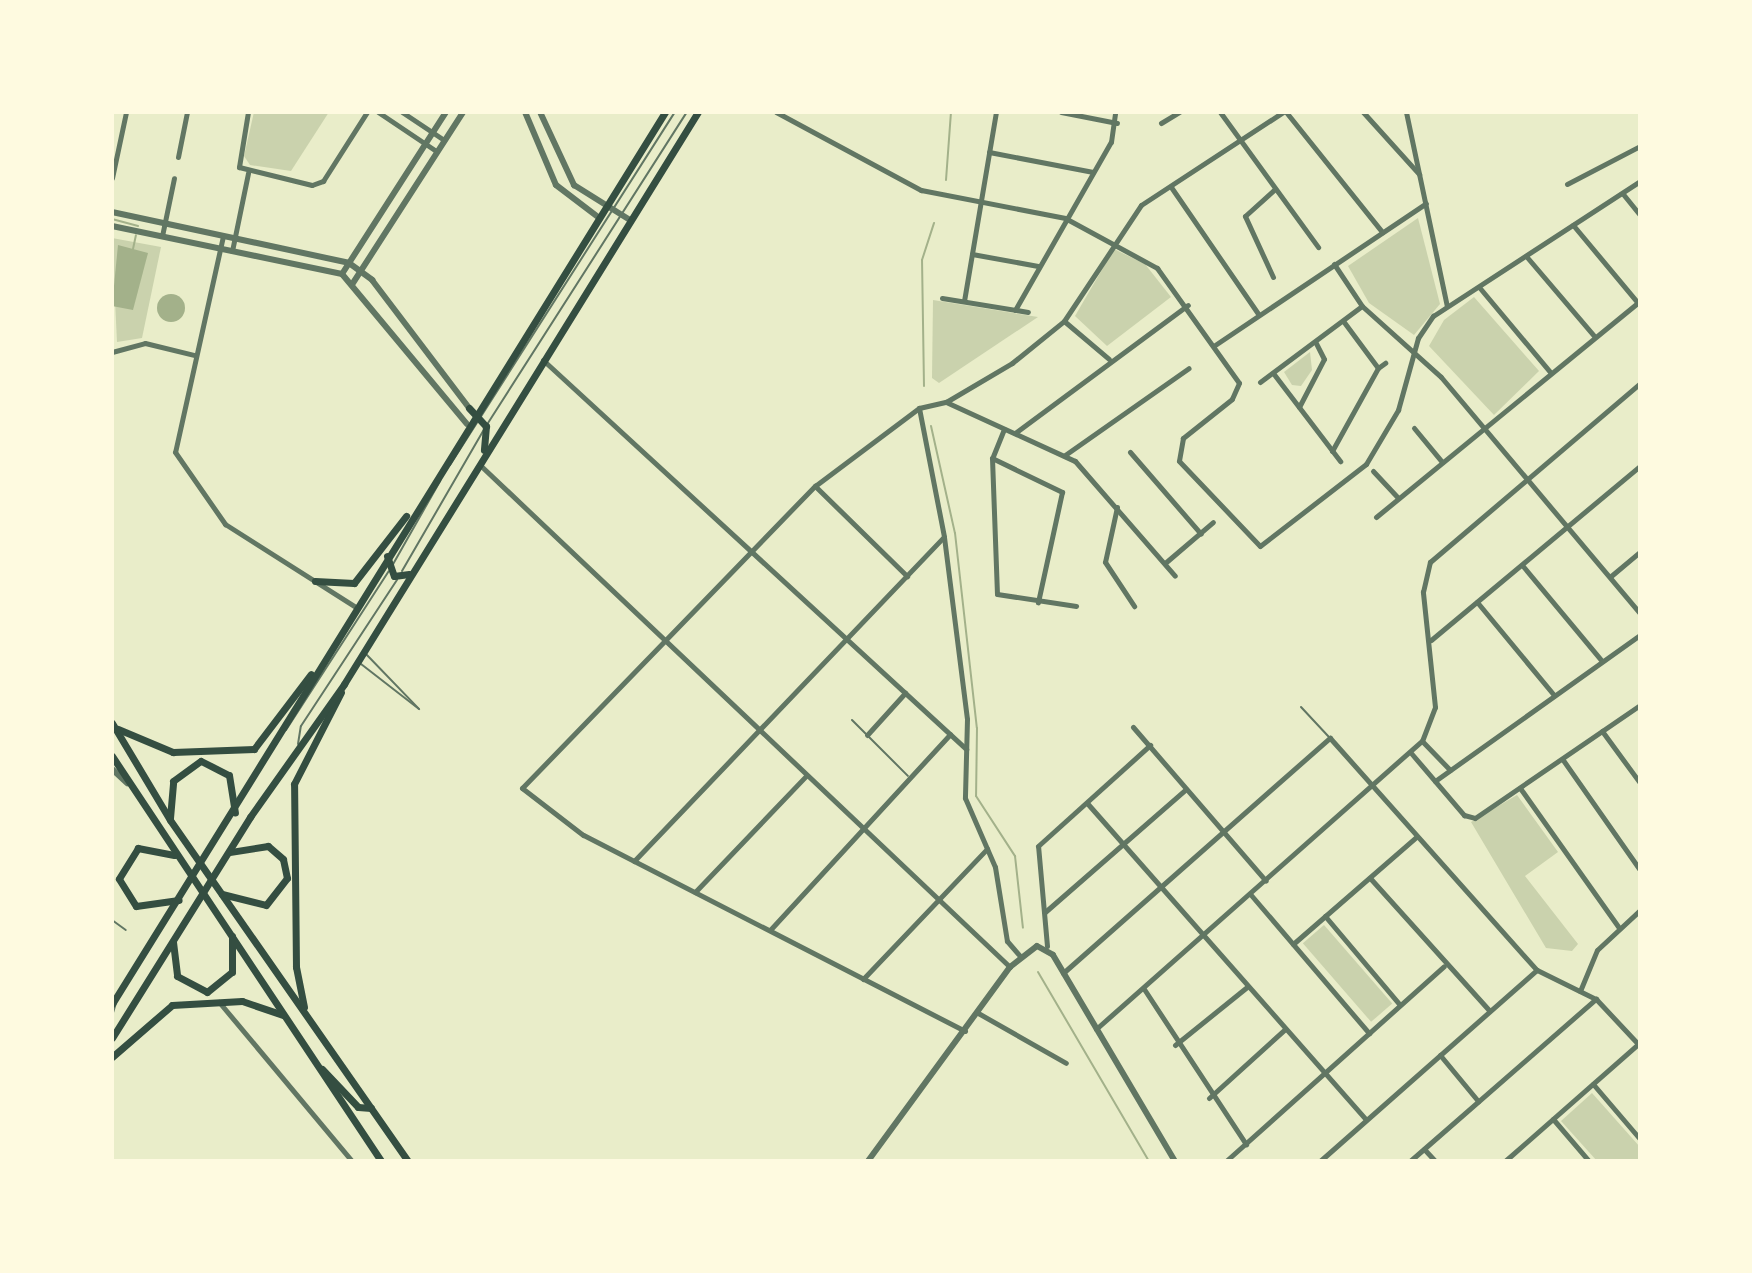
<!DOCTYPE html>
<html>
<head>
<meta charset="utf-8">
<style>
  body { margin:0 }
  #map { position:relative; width:1752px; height:1273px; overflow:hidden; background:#e9edc9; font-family:Rubik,sans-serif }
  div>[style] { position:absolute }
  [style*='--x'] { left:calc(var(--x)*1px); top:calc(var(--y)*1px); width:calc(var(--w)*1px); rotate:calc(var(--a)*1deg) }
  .green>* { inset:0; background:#cad2ad; transform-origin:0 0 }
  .water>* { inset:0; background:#a3b18a }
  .round { border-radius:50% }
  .stream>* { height:2px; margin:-1px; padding:0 1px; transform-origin:1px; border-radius:1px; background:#a3b18a }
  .service>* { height:2px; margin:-1px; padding:0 1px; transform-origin:1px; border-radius:1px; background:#617663 }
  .minor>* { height:5px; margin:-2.5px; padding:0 2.5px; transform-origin:2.5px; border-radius:2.5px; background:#617663 }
  .tertiary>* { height:6px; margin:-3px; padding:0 3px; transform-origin:3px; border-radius:3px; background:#617663 }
  .primary>* { height:7px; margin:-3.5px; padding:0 3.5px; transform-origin:3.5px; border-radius:3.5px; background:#344e41 }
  span { translate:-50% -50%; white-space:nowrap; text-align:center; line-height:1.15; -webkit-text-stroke:6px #fefae0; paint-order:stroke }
  .frame { position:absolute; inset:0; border:114px solid #fefae0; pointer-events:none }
</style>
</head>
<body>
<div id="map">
  <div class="green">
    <i style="clip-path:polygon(254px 112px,329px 112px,291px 171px,250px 165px,244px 156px)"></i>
    <i style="clip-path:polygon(1418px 218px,1440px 304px,1414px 335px,1369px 303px,1348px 266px)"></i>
    <i style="clip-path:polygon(112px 238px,161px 247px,142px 338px,117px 342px)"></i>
    <i style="clip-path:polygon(1114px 249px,1145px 264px,1171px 297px,1107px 346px,1075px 316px)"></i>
    <i style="clip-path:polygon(1474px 297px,1539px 371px,1494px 415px,1429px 346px,1444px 320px)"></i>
    <i style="clip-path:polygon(933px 300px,1038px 317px,939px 383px,932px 378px)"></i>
    <i style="clip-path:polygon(1310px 352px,1312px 370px,1301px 386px,1292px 385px,1284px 372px)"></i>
    <i style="clip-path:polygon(1517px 795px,1558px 852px,1525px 876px,1578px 944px,1572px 951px,1546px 948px,1471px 822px)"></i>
    <i style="left:1324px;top:925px;width:104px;height:28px;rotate:49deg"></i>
    <i style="clip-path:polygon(1592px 1093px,1640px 1147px,1640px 1161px,1597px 1161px,1561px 1121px)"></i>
  </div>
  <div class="water">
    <i style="clip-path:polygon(118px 245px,148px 253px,133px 310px,112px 306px)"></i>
    <i class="round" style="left:157px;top:294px;width:28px;height:28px"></i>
  </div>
  <div class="stream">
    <i style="--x:946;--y:180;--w:68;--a:-85.8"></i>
    <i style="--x:112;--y:219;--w:27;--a:15"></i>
    <i style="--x:133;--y:249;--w:14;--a:-78"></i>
    <i style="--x:924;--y:386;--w:126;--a:-90.9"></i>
    <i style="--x:922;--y:260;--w:39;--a:-72"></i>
    <i style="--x:931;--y:426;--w:110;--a:77.4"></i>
    <i style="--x:955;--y:533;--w:196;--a:83.6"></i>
    <i style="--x:977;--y:728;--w:68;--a:90.8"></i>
    <i style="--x:976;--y:796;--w:72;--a:57"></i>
    <i style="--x:1015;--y:856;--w:72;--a:83.7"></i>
    <i style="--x:1038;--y:972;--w:219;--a:59.6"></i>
  </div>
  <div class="service">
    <i style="--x:488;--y:423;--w:369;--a:-57.4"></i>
    <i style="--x:450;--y:465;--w:419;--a:-57.5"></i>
    <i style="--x:392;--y:566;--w:98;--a:-60.5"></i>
    <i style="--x:402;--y:571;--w:162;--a:-59.9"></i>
    <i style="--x:365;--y:653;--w:78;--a:46"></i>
    <i style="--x:361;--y:664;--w:73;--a:37.8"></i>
    <i style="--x:1301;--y:707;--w:41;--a:47"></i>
    <i style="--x:852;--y:720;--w:79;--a:45"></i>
    <i style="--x:286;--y:730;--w:189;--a:-57.1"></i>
    <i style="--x:298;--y:744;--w:18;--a:-81"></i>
    <i style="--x:301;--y:726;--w:175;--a:-56.7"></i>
    <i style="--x:112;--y:920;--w:17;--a:36"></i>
    <i style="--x:112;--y:1016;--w:14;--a:-73"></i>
  </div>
  <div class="minor">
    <i style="--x:248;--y:112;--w:56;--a:99.3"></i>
    <i style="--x:239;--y:167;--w:75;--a:13.9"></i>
    <i style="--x:312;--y:185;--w:12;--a:-20"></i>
    <i style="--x:323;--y:181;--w:82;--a:-57.5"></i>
    <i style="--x:378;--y:112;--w:70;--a:33.9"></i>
    <i style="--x:402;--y:112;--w:50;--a:33.7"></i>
    <i style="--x:776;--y:112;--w:165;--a:28.3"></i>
    <i style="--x:921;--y:190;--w:147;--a:11"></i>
    <i style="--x:1065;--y:218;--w:105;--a:28.5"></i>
    <i style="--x:1157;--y:268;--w:141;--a:54.5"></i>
    <i style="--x:1239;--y:383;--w:17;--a:114"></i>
    <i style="--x:1232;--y:399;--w:63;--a:141.5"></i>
    <i style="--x:1183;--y:438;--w:23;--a:100"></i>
    <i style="--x:1179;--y:461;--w:117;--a:46.4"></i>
    <i style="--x:1260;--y:546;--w:134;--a:-37.7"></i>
    <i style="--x:1366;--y:464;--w:63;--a:-59.3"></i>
    <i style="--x:1398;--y:410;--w:75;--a:-74.5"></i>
    <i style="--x:1418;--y:338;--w:27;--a:-56"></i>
    <i style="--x:1433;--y:316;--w:247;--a:-33.1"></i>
    <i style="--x:1061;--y:112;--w:57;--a:11.1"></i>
    <i style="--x:1220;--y:112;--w:167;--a:54"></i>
    <i style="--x:1286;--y:112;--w:154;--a:51.3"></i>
    <i style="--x:1363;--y:112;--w:84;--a:47.9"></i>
    <i style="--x:1406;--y:112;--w:198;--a:78.1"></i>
    <i style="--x:1161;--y:123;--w:21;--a:-31"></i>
    <i style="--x:989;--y:152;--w:106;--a:10.9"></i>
    <i style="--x:178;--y:157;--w:46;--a:-78.7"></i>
    <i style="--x:112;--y:178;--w:67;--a:-78"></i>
    <i style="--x:1567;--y:184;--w:82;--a:-27.5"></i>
    <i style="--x:1171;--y:187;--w:155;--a:55.5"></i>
    <i style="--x:1623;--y:194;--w:27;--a:51"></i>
    <i style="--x:1573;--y:225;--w:102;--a:50.2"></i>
    <i style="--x:162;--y:236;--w:59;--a:-78.3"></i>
    <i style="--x:223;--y:236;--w:221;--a:102.5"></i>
    <i style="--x:175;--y:452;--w:88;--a:55.2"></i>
    <i style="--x:225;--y:524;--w:155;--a:32.4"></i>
    <i style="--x:232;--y:251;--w:80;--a:-78.4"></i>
    <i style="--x:972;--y:254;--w:67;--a:10.3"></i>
    <i style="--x:1526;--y:256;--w:106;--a:49.6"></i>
    <i style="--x:1334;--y:264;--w:50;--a:56.3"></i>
    <i style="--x:1362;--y:306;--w:106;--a:41.9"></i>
    <i style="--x:1441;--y:377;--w:309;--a:49.9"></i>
    <i style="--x:1273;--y:277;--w:67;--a:-114.7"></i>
    <i style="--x:1245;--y:216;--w:39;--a:-42"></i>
    <i style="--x:1479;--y:287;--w:112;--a:50.1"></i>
    <i style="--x:942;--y:298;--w:87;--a:9.2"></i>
    <i style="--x:964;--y:301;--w:192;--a:-80.4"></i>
    <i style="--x:1015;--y:310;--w:193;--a:-60.3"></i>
    <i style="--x:1111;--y:142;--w:30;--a:-82"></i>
    <i style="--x:1064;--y:321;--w:59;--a:40.2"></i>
    <i style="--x:1215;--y:345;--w:254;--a:-33.9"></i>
    <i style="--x:112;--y:352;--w:34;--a:-15"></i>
    <i style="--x:145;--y:343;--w:50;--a:13.8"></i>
    <i style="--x:543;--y:360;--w:575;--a:42.6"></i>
    <i style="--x:1378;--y:368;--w:9;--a:-36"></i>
    <i style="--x:1273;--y:373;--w:111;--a:52.7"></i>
    <i style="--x:1260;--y:382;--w:127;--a:-36.7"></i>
    <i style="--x:946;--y:402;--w:142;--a:24.6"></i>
    <i style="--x:1075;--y:461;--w:152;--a:49"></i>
    <i style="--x:1299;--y:407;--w:54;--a:-62.5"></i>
    <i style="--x:1324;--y:359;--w:18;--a:-117"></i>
    <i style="--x:919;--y:408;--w:131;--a:79"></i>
    <i style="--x:944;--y:537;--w:183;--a:82.8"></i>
    <i style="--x:967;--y:719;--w:79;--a:91.5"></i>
    <i style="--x:965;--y:798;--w:75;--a:66.5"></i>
    <i style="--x:995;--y:867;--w:75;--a:80.8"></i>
    <i style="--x:1007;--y:941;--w:20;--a:49"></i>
    <i style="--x:1414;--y:428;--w:44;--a:50.5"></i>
    <i style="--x:1004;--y:429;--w:31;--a:112"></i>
    <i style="--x:992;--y:458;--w:136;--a:87.9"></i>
    <i style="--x:997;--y:594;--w:80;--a:8.6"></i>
    <i style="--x:1015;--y:433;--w:215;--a:-36.5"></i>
    <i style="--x:1332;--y:451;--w:95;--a:-61"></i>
    <i style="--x:1378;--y:368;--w:57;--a:-126.5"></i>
    <i style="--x:1130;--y:452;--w:108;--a:49.1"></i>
    <i style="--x:1065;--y:455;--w:151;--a:-35.1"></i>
    <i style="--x:992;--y:458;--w:78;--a:25.9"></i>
    <i style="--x:1062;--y:492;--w:113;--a:102.3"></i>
    <i style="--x:480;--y:465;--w:730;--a:43.45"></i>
    <i style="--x:1373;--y:471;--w:37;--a:47"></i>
    <i style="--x:815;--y:486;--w:129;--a:44.4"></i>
    <i style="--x:1117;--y:507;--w:56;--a:102.3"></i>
    <i style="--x:1105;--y:562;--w:53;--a:56.6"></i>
    <i style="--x:1376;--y:517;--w:341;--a:-39.3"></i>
    <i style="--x:1165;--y:563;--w:63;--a:-40.5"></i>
    <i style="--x:1522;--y:565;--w:125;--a:50.2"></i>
    <i style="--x:1611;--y:576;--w:38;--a:-40"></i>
    <i style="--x:1477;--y:602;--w:121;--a:50.4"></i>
    <i style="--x:1431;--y:640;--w:272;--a:-39.8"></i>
    <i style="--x:1133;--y:727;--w:203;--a:49.2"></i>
    <i style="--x:1602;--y:731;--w:64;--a:53.8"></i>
    <i style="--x:867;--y:735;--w:57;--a:-47.9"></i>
    <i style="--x:1423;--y:742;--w:39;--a:46"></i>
    <i style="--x:1411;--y:753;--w:82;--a:49.5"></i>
    <i style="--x:1464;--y:815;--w:11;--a:15"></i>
    <i style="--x:1475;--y:818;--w:200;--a:-34.4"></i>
    <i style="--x:1563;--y:760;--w:134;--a:55"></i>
    <i style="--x:1435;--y:781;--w:252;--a:-35.5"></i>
    <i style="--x:1520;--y:788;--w:171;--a:54.7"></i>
    <i style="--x:1087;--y:803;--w:422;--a:48.6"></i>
    <i style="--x:634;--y:861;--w:448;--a:-46.3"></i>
    <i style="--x:1370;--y:878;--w:178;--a:48"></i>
    <i style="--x:695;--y:892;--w:161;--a:-46.3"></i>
    <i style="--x:1251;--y:895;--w:182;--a:49.5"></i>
    <i style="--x:1045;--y:912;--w:187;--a:-41.1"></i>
    <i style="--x:1325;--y:916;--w:116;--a:49.9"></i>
    <i style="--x:770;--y:930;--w:266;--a:-47.4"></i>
    <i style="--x:1293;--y:944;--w:163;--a:-41"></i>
    <i style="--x:1047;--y:946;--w:100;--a:-95.1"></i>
    <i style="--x:1038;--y:846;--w:151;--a:-42"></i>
    <i style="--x:1063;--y:973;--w:356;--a:-41.4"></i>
    <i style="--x:1330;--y:738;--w:311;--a:48.3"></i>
    <i style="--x:1537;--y:970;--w:66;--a:26.2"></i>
    <i style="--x:1596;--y:999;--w:64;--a:46.9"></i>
    <i style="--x:863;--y:979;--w:180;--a:-46.4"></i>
    <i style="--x:1144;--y:989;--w:186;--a:56.7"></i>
    <i style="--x:1580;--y:991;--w:44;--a:-67.5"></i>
    <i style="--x:1597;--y:950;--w:59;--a:-42.9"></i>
    <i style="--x:219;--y:1002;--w:207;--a:50.1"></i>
    <i style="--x:978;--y:1013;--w:101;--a:29.6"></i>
    <i style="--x:1096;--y:1029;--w:435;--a:-41.5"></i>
    <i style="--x:1422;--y:741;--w:36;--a:-69"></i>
    <i style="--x:1435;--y:707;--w:116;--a:-96"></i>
    <i style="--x:1423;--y:592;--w:31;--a:-77"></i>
    <i style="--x:1430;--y:562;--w:276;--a:-40.4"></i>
    <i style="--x:965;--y:1031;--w:429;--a:-152.8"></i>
    <i style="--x:583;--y:835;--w:77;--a:-142.4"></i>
    <i style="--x:522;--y:788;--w:421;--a:-45.9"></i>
    <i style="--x:815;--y:486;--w:130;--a:-36.9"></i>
    <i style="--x:919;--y:408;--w:28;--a:-13"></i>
    <i style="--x:946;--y:402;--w:77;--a:-30.6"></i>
    <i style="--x:1012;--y:363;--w:67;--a:-38.9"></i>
    <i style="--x:1064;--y:321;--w:139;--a:-56.4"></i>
    <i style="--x:1141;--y:205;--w:170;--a:-33.2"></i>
    <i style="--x:1175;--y:1045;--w:92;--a:-38.9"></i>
    <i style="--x:1440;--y:1055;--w:60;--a:50.4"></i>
    <i style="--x:1593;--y:1084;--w:72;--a:49.5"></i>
    <i style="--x:1209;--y:1098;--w:103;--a:-42.2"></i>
    <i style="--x:1553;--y:1119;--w:55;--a:49.4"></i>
    <i style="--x:1424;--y:1149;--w:16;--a:47"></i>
    <i style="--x:1226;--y:1161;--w:292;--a:-41.8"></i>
    <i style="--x:1320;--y:1161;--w:289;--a:-41.4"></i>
    <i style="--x:1410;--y:1161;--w:247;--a:-41.1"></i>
    <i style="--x:1505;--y:1161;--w:177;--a:-41.3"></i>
  </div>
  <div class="tertiary">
    <i style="--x:525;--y:112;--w:79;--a:67"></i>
    <i style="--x:556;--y:185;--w:53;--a:37.3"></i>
    <i style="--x:540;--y:112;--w:81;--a:65"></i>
    <i style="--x:574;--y:185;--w:66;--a:32"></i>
    <i style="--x:112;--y:212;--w:242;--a:12.1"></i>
    <i style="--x:349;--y:263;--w:29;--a:36"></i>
    <i style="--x:372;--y:280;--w:161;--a:52.8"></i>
    <i style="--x:112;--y:226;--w:235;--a:11.8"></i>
    <i style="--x:342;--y:274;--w:195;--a:50.2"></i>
    <i style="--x:342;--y:274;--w:193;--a:-57.3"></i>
    <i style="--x:353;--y:283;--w:203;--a:-57.2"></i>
    <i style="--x:112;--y:769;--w:21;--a:43"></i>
    <i style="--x:868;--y:1161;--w:240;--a:-53.8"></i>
    <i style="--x:1010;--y:967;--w:34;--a:-38"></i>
    <i style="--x:1037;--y:946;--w:18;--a:29"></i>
    <i style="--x:1053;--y:955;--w:239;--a:59.4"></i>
  </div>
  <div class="primary">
    <i style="--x:469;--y:408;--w:25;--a:47"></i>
    <i style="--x:486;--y:426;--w:24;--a:95"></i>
    <i style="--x:387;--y:556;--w:21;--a:71"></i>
    <i style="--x:394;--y:576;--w:15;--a:-8"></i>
    <i style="--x:315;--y:581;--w:39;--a:3"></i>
    <i style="--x:354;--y:583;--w:85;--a:-52.2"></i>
    <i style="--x:112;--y:723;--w:113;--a:59.1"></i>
    <i style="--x:170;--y:820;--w:416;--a:55.1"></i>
    <i style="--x:118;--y:729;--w:60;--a:22.7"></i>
    <i style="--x:173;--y:752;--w:81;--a:-2.1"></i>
    <i style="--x:254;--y:749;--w:94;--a:-52.8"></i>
    <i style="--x:112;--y:756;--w:486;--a:56.4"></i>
    <i style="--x:170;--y:818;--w:37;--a:-85"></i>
    <i style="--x:173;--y:781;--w:34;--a:-36"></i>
    <i style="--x:201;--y:761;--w:31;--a:27"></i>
    <i style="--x:229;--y:775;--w:38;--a:81"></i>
    <i style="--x:174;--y:855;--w:37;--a:-169"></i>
    <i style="--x:138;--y:848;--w:36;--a:122"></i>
    <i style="--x:119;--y:879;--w:32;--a:58"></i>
    <i style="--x:136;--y:906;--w:43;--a:-7.9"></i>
    <i style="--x:222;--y:894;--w:45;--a:14"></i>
    <i style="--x:266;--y:905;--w:34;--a:-52"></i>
    <i style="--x:287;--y:878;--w:19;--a:-102"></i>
    <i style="--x:283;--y:859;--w:20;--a:-139"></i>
    <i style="--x:268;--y:846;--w:39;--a:171"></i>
    <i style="--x:173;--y:942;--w:34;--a:83"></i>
    <i style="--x:177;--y:976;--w:34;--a:28"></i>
    <i style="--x:207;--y:992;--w:32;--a:-39"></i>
    <i style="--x:232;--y:972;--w:36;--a:-90"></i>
    <i style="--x:112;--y:1004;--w:1050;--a:-58.2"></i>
    <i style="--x:304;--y:1007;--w:41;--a:-101.3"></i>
    <i style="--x:296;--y:967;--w:183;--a:-90.6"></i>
    <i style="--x:294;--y:784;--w:103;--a:-62.9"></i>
    <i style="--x:112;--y:1038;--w:261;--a:-58"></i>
    <i style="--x:250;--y:817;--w:163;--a:-54.7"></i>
    <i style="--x:344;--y:684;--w:673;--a:-58.25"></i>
    <i style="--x:112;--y:1057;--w:79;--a:-40.9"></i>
    <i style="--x:172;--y:1005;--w:70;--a:-3.3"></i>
    <i style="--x:242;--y:1001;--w:43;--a:18.9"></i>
    <i style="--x:322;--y:1069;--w:52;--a:46.5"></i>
    <i style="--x:358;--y:1107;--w:13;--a:4"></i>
  </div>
  <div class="frame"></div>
</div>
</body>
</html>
